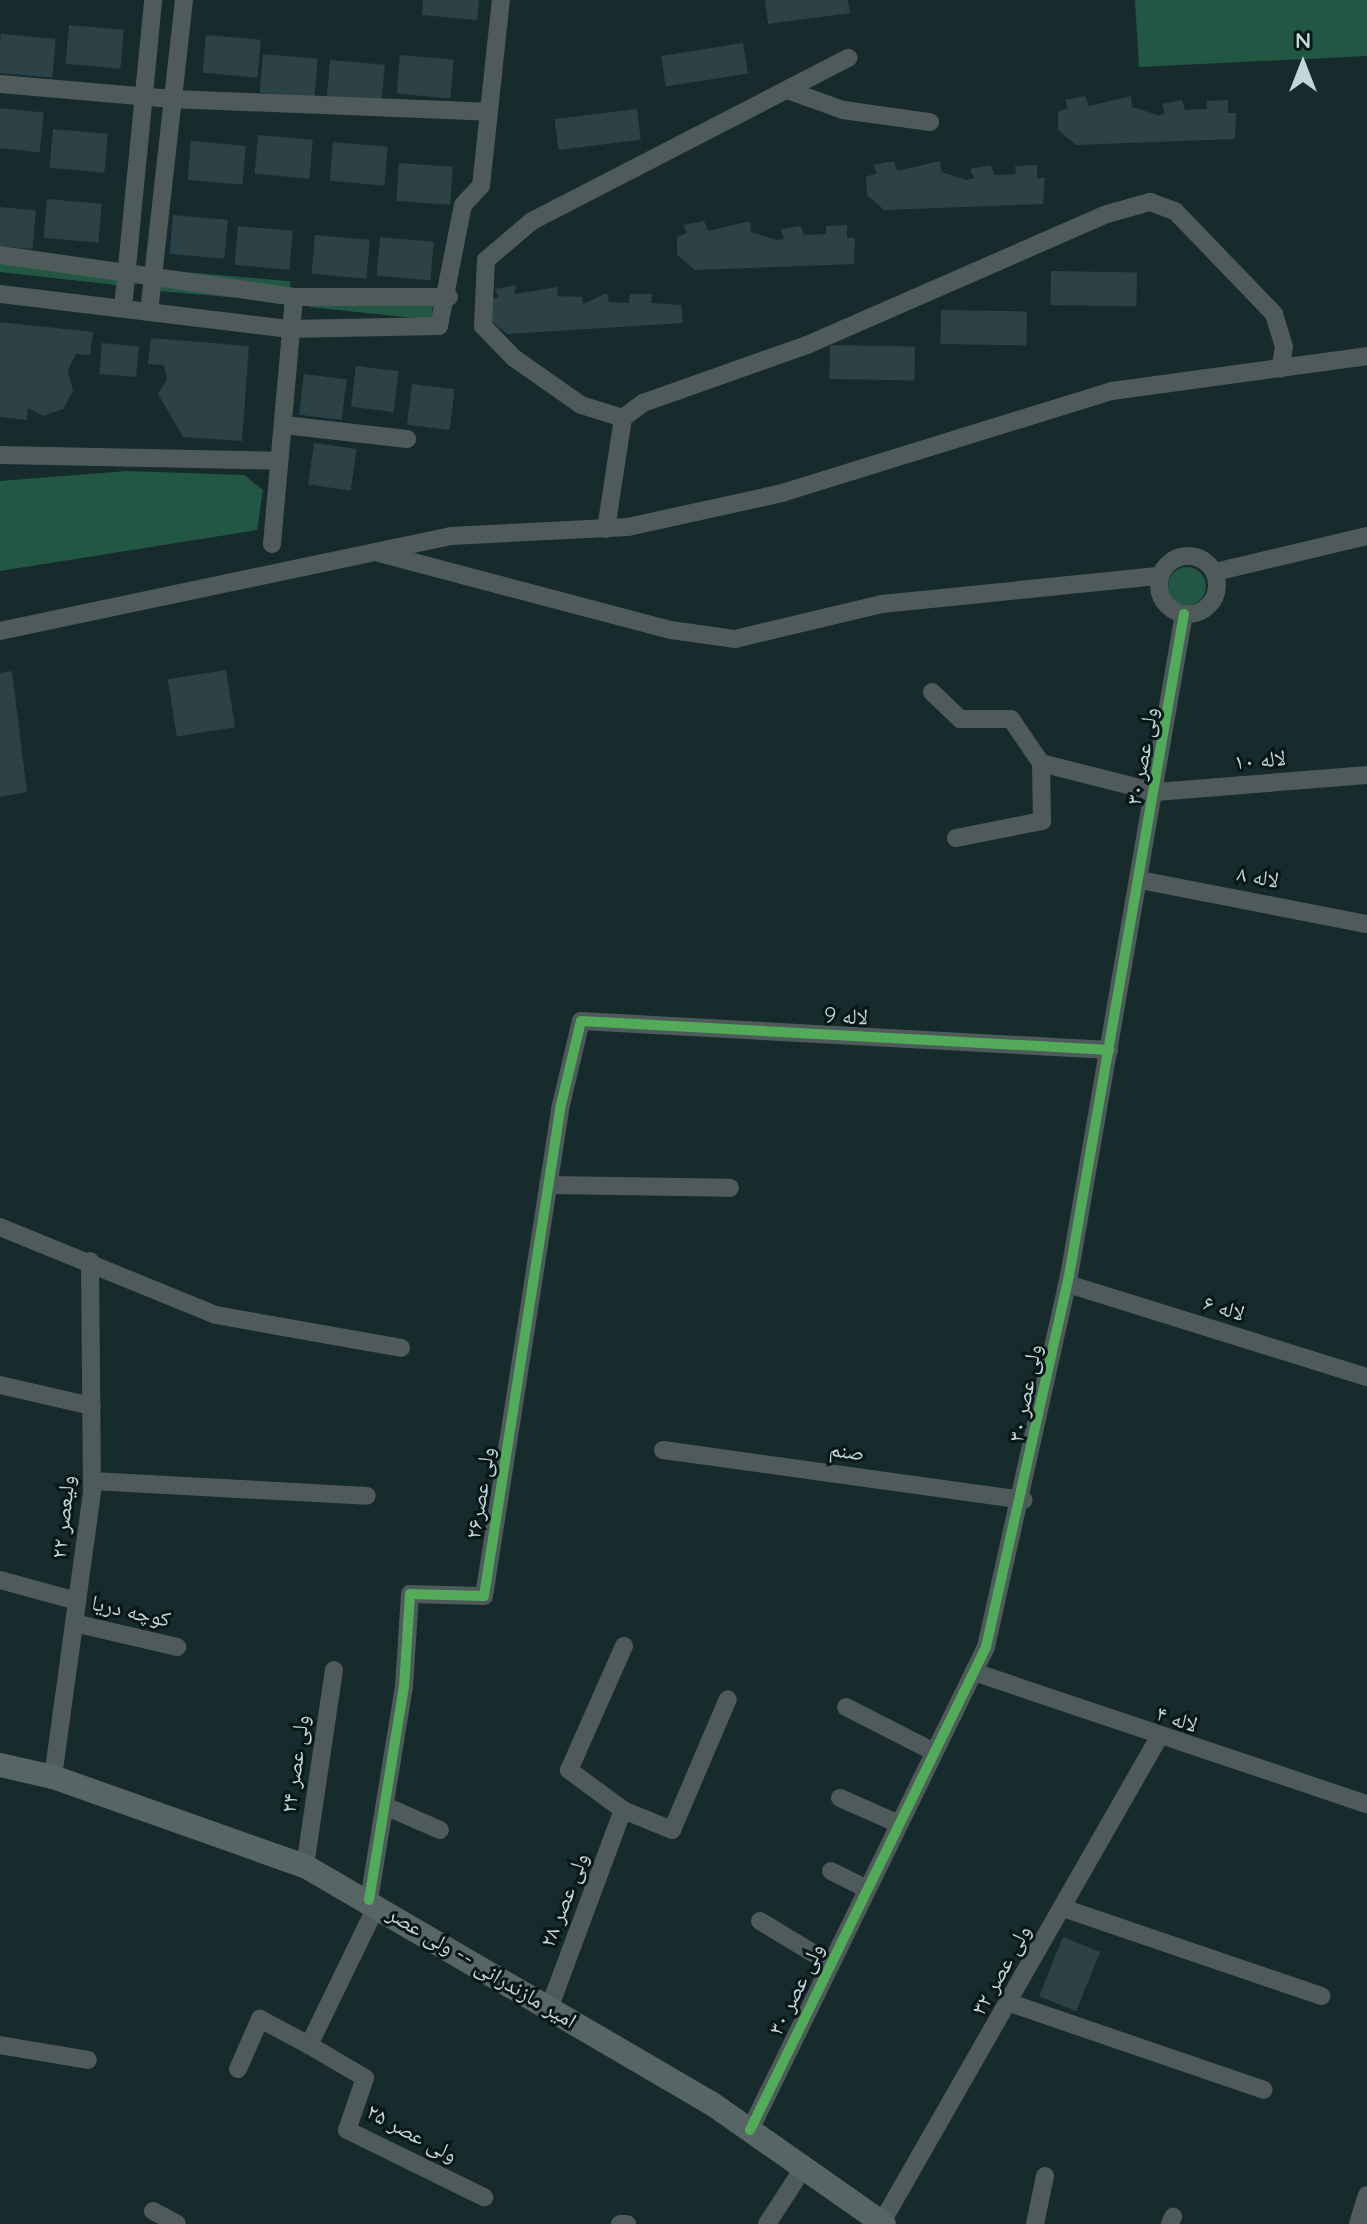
<!DOCTYPE html>
<html>
<head>
<meta charset="utf-8">
<style>
  body { margin:0 }
  #map { position:relative; width:1367px; height:2224px; overflow:hidden; background:#172a2c; font-family:Quicksand,"Noto Naskh Arabic",sans-serif }
  div>[style] { position:absolute }
  [style*='--x'] { left:calc(var(--x)*1px); top:calc(var(--y)*1px); width:calc(var(--w)*1px); rotate:calc(var(--a)*1deg) }
  .green>* { inset:0; background:#225843; transform-origin:0 0 }
  .round { border-radius:50% }
  .building>* { inset:0; background:#2d4247; transform-origin:0 0 }
  .minor>* { height:18px; margin:-9px; padding:0 9px; transform-origin:9px; border-radius:9px; background:#4e5b5a }
  .minor>.ring { margin:-9px; padding:0; box-sizing:content-box; background:none; border:18px solid #4e5b5a; border-radius:50% }
  .secondary>* { height:24px; margin:-12px; padding:0 12px; transform-origin:12px; border-radius:12px; background:#576664 }
  .cycleway>* { height:10px; margin:-5px; padding:0 5px; transform-origin:5px; border-radius:5px; background:#51ab58 }
  span { translate:-50% -50%; white-space:nowrap; text-align:center; line-height:1.15; -webkit-text-stroke:6px #081718; paint-order:stroke }
  .street-label { font-size:22px; color:#c3d6d8 }
  .north { position:absolute; left:1263px; top:24px; width:80px; height:80px; -webkit-text-stroke:6px #081718; paint-order:stroke; rotate:0deg; font-size:22px; font-weight:700; line-height:32px; text-align:center; color:#c3d6d8 }
  .north::after { content:''; display:block; margin:auto; width:28px; height:36px; background:#c3d6d8; clip-path:polygon(50% 0,100% 100%,50% 72%,0 100%) }
</style>
</head>
<body>
<div id="map">
  <div class="green">
    <i style="clip-path:polygon(1135px 0,1367px 0,1367px 56px,1139px 67px)"></i>
    <i style="clip-path:polygon(0 260px,119px 266px,116px 285px,0 272px)"></i>
    <i style="left:161px;top:270px;width:130px;height:21px;rotate:5deg"></i>
    <i style="left:311px;top:288px;width:123px;height:19px;rotate:6deg"></i>
    <i style="clip-path:polygon(127px 471px,244px 475px,263px 490px,257px 530px,0 571px,0 481px)"></i>
    <i class="round" style="left:1168px;top:567px;width:38px;height:38px"></i>
  </div>
  <div class="building">
    <i style="clip-path:polygon(423px 0,479px 0,477px 20px,422px 15px)"></i>
    <i style="clip-path:polygon(765px 0,848px 0,850px 13px,768px 24px)"></i>
    <i style="left:69px;top:25px;width:55px;height:39px;rotate:5deg"></i>
    <i style="left:1px;top:34px;width:55px;height:39px;rotate:5deg"></i>
    <i style="left:206px;top:35px;width:55px;height:38px;rotate:5deg"></i>
    <i style="left:743px;top:43px;width:31px;height:83px;rotate:81deg"></i>
    <i style="left:263px;top:54px;width:55px;height:39px;rotate:5deg"></i>
    <i style="left:400px;top:55px;width:54px;height:39px;rotate:5deg"></i>
    <i style="left:330px;top:60px;width:55px;height:39px;rotate:5deg"></i>
    <i style="clip-path:polygon(1085px 96px,1089px 106px,1131px 96px,1132px 107px,1158px 115px,1165px 114px,1162px 104px,1182px 100px,1185px 110px,1207px 109px,1207px 101px,1228px 100px,1228px 113px,1236px 113px,1235px 139px,1076px 145px,1058px 130px,1058px 112px,1068px 108px,1065px 100px)"></i>
    <i style="left:0;top:108px;width:44px;height:40px;rotate:6deg"></i>
    <i style="left:637px;top:109px;width:31px;height:83px;rotate:83deg"></i>
    <i style="left:53px;top:129px;width:55px;height:39px;rotate:5deg"></i>
    <i style="left:258px;top:135px;width:55px;height:39px;rotate:5deg"></i>
    <i style="left:191px;top:141px;width:55px;height:39px;rotate:5deg"></i>
    <i style="left:333px;top:142px;width:55px;height:39px;rotate:5deg"></i>
    <i style="clip-path:polygon(894px 161px,897px 171px,940px 161px,941px 172px,967px 180px,974px 178px,970px 169px,991px 165px,994px 175px,1016px 174px,1015px 166px,1037px 165px,1037px 178px,1045px 178px,1043px 204px,884px 210px,867px 195px,866px 177px,877px 173px,873px 165px)"></i>
    <i style="left:399px;top:163px;width:54px;height:38px;rotate:4deg"></i>
    <i style="left:47px;top:199px;width:55px;height:39px;rotate:5deg"></i>
    <i style="left:0;top:207px;width:36px;height:39px;rotate:5deg"></i>
    <i style="left:173px;top:215px;width:55px;height:39px;rotate:5deg"></i>
    <i style="clip-path:polygon(704px 221px,708px 231px,750px 221px,751px 232px,777px 240px,784px 239px,781px 229px,801px 226px,804px 235px,826px 234px,826px 226px,847px 225px,847px 238px,855px 238px,854px 264px,695px 270px,677px 255px,677px 237px,687px 233px,683px 225px)"></i>
    <i style="left:238px;top:226px;width:55px;height:39px;rotate:5deg"></i>
    <i style="left:315px;top:235px;width:55px;height:39px;rotate:5deg"></i>
    <i style="left:380px;top:237px;width:54px;height:39px;rotate:5deg"></i>
    <i style="left:1051px;top:271px;width:86px;height:34px;rotate:1deg"></i>
    <i style="clip-path:polygon(516px 285px,514px 294px,558px 287px,557px 296px,582px 297px,583px 304px,607px 293px,609px 302px,629px 303px,630px 294px,652px 294px,651px 303px,681px 305px,683px 323px,507px 334px,489px 319px,488px 301px,498px 297px,495px 289px)"></i>
    <i style="left:941px;top:310px;width:86px;height:34px;rotate:1deg"></i>
    <i style="clip-path:polygon(0 322px,93px 332px,90px 355px,76px 354px,68px 370px,73px 391px,63px 409px,43px 416px,28px 408px,27px 420px,0 417px)"></i>
    <i style="clip-path:polygon(151px 338px,249px 346px,242px 441px,183px 437px,158px 394px,167px 379px,164px 365px,148px 364px)"></i>
    <i style="left:102px;top:343px;width:37px;height:31px;rotate:5deg"></i>
    <i style="left:830px;top:345px;width:85px;height:34px;rotate:1deg"></i>
    <i style="left:356px;top:366px;width:43px;height:41px;rotate:7deg"></i>
    <i style="left:304px;top:374px;width:43px;height:41px;rotate:7deg"></i>
    <i style="left:412px;top:384px;width:43px;height:41px;rotate:7deg"></i>
    <i style="left:314px;top:443px;width:43px;height:42px;rotate:8deg"></i>
    <i style="left:226px;top:670px;width:58px;height:59px;rotate:81deg"></i>
    <i style="clip-path:polygon(12px 671px,27px 792px,0 797px,0 673px)"></i>
    <i style="left:1063px;top:1937px;width:40px;height:64px;rotate:22deg"></i>
  </div>
  <div class="minor">
    <i style="--x:0;--y:84;--w:173;--a:5"></i>
    <i style="--x:172;--y:99;--w:317;--a:2.3"></i>
    <i style="--x:790;--y:91;--w:56;--a:19.7"></i>
    <i style="--x:843;--y:110;--w:88;--a:7.9"></i>
    <i style="--x:0;--y:255;--w:297;--a:8.1"></i>
    <i style="--x:294;--y:297;--w:155;--a:0"></i>
    <i style="--x:0;--y:294;--w:290;--a:6.9"></i>
    <i style="--x:288;--y:329;--w:151;--a:-1.1"></i>
    <i style="--x:439;--y:326;--w:123;--a:-78.8"></i>
    <i style="--x:463;--y:205;--w:26;--a:-47"></i>
    <i style="--x:481;--y:186;--w:187;--a:-83.9"></i>
    <i style="--x:123;--y:308;--w:309;--a:-84.4"></i>
    <i style="--x:149;--y:312;--w:314;--a:-83.6"></i>
    <i style="--x:623;--y:418;--w:44;--a:-162.8"></i>
    <i style="--x:581;--y:405;--w:82;--a:-145"></i>
    <i style="--x:514;--y:358;--w:45;--a:-134.1"></i>
    <i style="--x:483;--y:326;--w:66;--a:-87.4"></i>
    <i style="--x:486;--y:260;--w:60;--a:-40.3"></i>
    <i style="--x:532;--y:221;--w:356;--a:-27.3"></i>
    <i style="--x:284;--y:425;--w:124;--a:6.5"></i>
    <i style="--x:0;--y:455;--w:277;--a:1.2"></i>
    <i style="--x:606;--y:529;--w:112;--a:-81.3"></i>
    <i style="--x:623;--y:418;--w:25;--a:-37"></i>
    <i style="--x:643;--y:403;--w:174;--a:-19.5"></i>
    <i style="--x:807;--y:345;--w:327;--a:-23.6"></i>
    <i style="--x:1107;--y:214;--w:45;--a:-15.6"></i>
    <i style="--x:1150;--y:202;--w:27;--a:20"></i>
    <i style="--x:1175;--y:211;--w:143;--a:46.1"></i>
    <i style="--x:1274;--y:314;--w:34;--a:73"></i>
    <i style="--x:1284;--y:347;--w:22;--a:100"></i>
    <i style="--x:272;--y:544;--w:248;--a:-84.9"></i>
    <i style="--x:379;--y:553;--w:302;--a:14.8"></i>
    <i style="--x:671;--y:630;--w:65;--a:8"></i>
    <i style="--x:735;--y:639;--w:151;--a:-13.4"></i>
    <i style="--x:882;--y:604;--w:279;--a:-5.8"></i>
    <i class="ring" style="left:1159px;top:556px;width:40px;height:40px"></i>
    <i style="--x:1215;--y:572;--w:156;--a:-13.3"></i>
    <i style="--x:0;--y:631;--w:461;--a:-11.9"></i>
    <i style="--x:451;--y:536;--w:177;--a:-2.9"></i>
    <i style="--x:628;--y:527;--w:158;--a:-12.4"></i>
    <i style="--x:782;--y:493;--w:345;--a:-17.2"></i>
    <i style="--x:1112;--y:391;--w:257;--a:-7.8"></i>
    <i style="--x:932;--y:692;--w:39;--a:44"></i>
    <i style="--x:960;--y:719;--w:51;--a:0"></i>
    <i style="--x:1011;--y:719;--w:53;--a:55.7"></i>
    <i style="--x:1041;--y:763;--w:119;--a:14.2"></i>
    <i style="--x:1156;--y:792;--w:212;--a:-4.6"></i>
    <i style="--x:956;--y:838;--w:88;--a:-11.2"></i>
    <i style="--x:1042;--y:821;--w:58;--a:-91"></i>
    <i style="--x:1140;--y:880;--w:231;--a:11"></i>
    <i style="--x:548;--y:1185;--w:182;--a:0.9"></i>
    <i style="--x:0;--y:1227;--w:233;--a:22.2"></i>
    <i style="--x:216;--y:1315;--w:188;--a:10.1"></i>
    <i style="--x:1068;--y:1284;--w:313;--a:17.3"></i>
    <i style="--x:0;--y:1385;--w:94;--a:12.9"></i>
    <i style="--x:663;--y:1450;--w:364;--a:7.9"></i>
    <i style="--x:92;--y:1481;--w:275;--a:3.1"></i>
    <i style="--x:0;--y:1580;--w:80;--a:15.3"></i>
    <i style="--x:74;--y:1623;--w:106;--a:13.1"></i>
    <i style="--x:624;--y:1646;--w:136;--a:113.9"></i>
    <i style="--x:569;--y:1770;--w:67;--a:36.5"></i>
    <i style="--x:623;--y:1810;--w:53;--a:22.2"></i>
    <i style="--x:672;--y:1830;--w:142;--a:-66.9"></i>
    <i style="--x:974;--y:1672;--w:415;--a:18.6"></i>
    <i style="--x:846;--y:1707;--w:99;--a:27.1"></i>
    <i style="--x:53;--y:1777;--w:289;--a:-82.2"></i>
    <i style="--x:92;--y:1491;--w:230;--a:-90.5"></i>
    <i style="--x:840;--y:1798;--w:64;--a:23.8"></i>
    <i style="--x:385;--y:1806;--w:60;--a:23.6"></i>
    <i style="--x:305;--y:1866;--w:198;--a:-81.6"></i>
    <i style="--x:831;--y:1871;--w:40;--a:26.6"></i>
    <i style="--x:369;--y:1900;--w:216;--a:-80.7"></i>
    <i style="--x:404;--y:1687;--w:93;--a:-86.3"></i>
    <i style="--x:410;--y:1594;--w:74;--a:1.5"></i>
    <i style="--x:484;--y:1596;--w:493;--a:-81.1"></i>
    <i style="--x:560;--y:1109;--w:90;--a:-76.6"></i>
    <i style="--x:581;--y:1021;--w:529;--a:3.14"></i>
    <i style="--x:377;--y:1905;--w:156;--a:115.9"></i>
    <i style="--x:309;--y:2045;--w:65;--a:30.5"></i>
    <i style="--x:365;--y:2078;--w:55;--a:109.1"></i>
    <i style="--x:347;--y:2130;--w:153;--a:26.1"></i>
    <i style="--x:1063;--y:1908;--w:273;--a:18.8"></i>
    <i style="--x:760;--y:1921;--w:83;--a:31.2"></i>
    <i style="--x:1010;--y:2003;--w:268;--a:18.9"></i>
    <i style="--x:550;--y:2006;--w:209;--a:-69.6"></i>
    <i style="--x:0;--y:2045;--w:89;--a:9.7"></i>
    <i style="--x:238;--y:2069;--w:55;--a:-66.3"></i>
    <i style="--x:260;--y:2019;--w:55;--a:28"></i>
    <i style="--x:750;--y:2130;--w:538;--a:-63.96"></i>
    <i style="--x:986;--y:1647;--w:380;--a:-77.4"></i>
    <i style="--x:1069;--y:1276;--w:672;--a:-80.15"></i>
    <i style="--x:153;--y:2211;--w:27;--a:28"></i>
    <i style="--x:882;--y:2222;--w:556;--a:-60.26"></i>
    <i style="--x:620;--y:2224;--w:7;--a:0"></i>
    <i style="--x:767;--y:2224;--w:68;--a:-57"></i>
    <i style="--x:1035;--y:2224;--w:49;--a:-78.2"></i>
    <i style="--x:1170;--y:2224;--w:8;--a:-67"></i>
    <i style="--x:1358;--y:2224;--w:30;--a:-73"></i>
  </div>
  <div class="secondary">
    <i style="--x:0;--y:1765;--w:54;--a:12.8"></i>
    <i style="--x:53;--y:1777;--w:267;--a:19.5"></i>
    <i style="--x:305;--y:1866;--w:470;--a:30.3"></i>
    <i style="--x:711;--y:2103;--w:211;--a:35"></i>
  </div>
  <div class="cycleway">
    <i style="--x:369;--y:1900;--w:216;--a:-80.7"></i>
    <i style="--x:404;--y:1687;--w:93;--a:-86.3"></i>
    <i style="--x:410;--y:1594;--w:74;--a:1.5"></i>
    <i style="--x:484;--y:1596;--w:493;--a:-81.1"></i>
    <i style="--x:560;--y:1109;--w:90;--a:-76.6"></i>
    <i style="--x:581;--y:1021;--w:529;--a:3.14"></i>
    <i style="--x:750;--y:2130;--w:538;--a:-63.96"></i>
    <i style="--x:986;--y:1647;--w:380;--a:-77.4"></i>
    <i style="--x:1069;--y:1276;--w:672;--a:-80.15"></i>
  </div>
  <div class="street-label">
    <span style="left:1142px;top:756px;rotate:-80deg">ولی عصر ۳۰</span>
    <span style="left:1260px;top:760px;rotate:-5deg">لاله ۱۰</span>
    <span style="left:1258px;top:877px;rotate:10deg">لاله ۸</span>
    <span style="left:846px;top:1016px;rotate:3deg">لاله 9</span>
    <span style="left:1224px;top:1308px;rotate:17deg">لاله ۶</span>
    <span style="left:1025px;top:1393px;rotate:-79deg">ولی عصر ۳۰</span>
    <span style="left:847px;top:1451px;rotate:8deg">صنم</span>
    <span style="left:480px;top:1493px;rotate:-81deg">ولی عصر۲۶</span>
    <span style="left:63px;top:1517px;rotate:-84deg">ولیعصر ۲۲</span>
    <span style="left:131px;top:1611px;rotate:13deg">کوچه دریا</span>
    <span style="left:1177px;top:1719px;rotate:18deg">لاله ۴</span>
    <span style="left:295px;top:1764px;rotate:-82deg">ولی عصر ۲۴</span>
    <span style="left:564px;top:1900px;rotate:-69deg">ولی عصر ۲۸</span>
    <span style="left:482px;top:1967px;rotate:31deg">امیر مازندرانی -- ولی عصر</span>
    <span style="left:1001px;top:1970px;rotate:-61deg">ولی عصر ۳۲</span>
    <span style="left:796px;top:1989px;rotate:-64deg">ولی عصر ۳۰</span>
    <span style="left:412px;top:2133px;rotate:28deg">ولی عصر ۲۵</span>
  </div>
  <div class="north">N</div>
</div>
</body>
</html>
